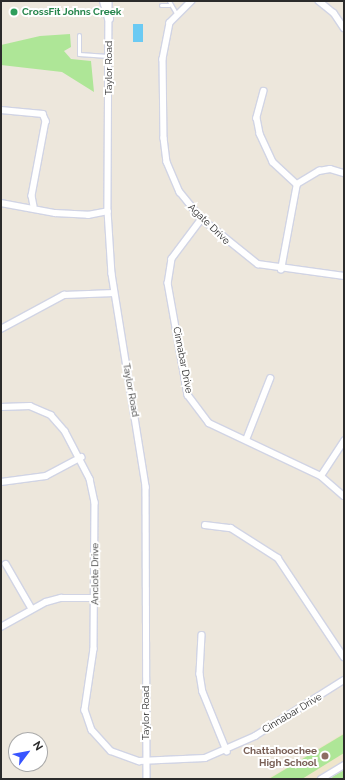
<!DOCTYPE html>
<html>
<head>
<meta charset="utf-8">
<style>
  body { margin:0 }
  #map { position:relative; width:345px; height:780px; overflow:hidden; background:#ede7dc; font-family:Raleway,sans-serif }
  div>[style] { position:absolute }
  [style*='--x'] { left:calc(var(--x)*1px); top:calc(var(--y)*1px); width:calc(var(--w)*1px); rotate:calc(var(--a)*1deg) }
  .education>* { inset:0; background:#efe5cb }
  .green>* { inset:0; background:#aee697 }
  .water>* { inset:0; background:#6bcaf3; transform-origin:0 0 }
  .roads { filter:drop-shadow(1px 0 #d1d4e4) drop-shadow(-1px 0 #d1d4e4) drop-shadow(0 1px #d1d4e4) drop-shadow(0 -1px #d1d4e4) }
  .service>* { height:3px; margin:-1.5px; padding:0 1.5px; transform-origin:1.5px; border-radius:1.5px; background:#fff }
  .minor>* { height:5.5px; margin:-2.75px; padding:0 2.75px; transform-origin:2.75px; border-radius:2.75px; background:#fff }
  .secondary>* { height:8px; margin:-4px; padding:0 4px; transform-origin:4px; border-radius:4px; background:#fff }
  .dots>* { width:11px; height:11px; translate:-50% -50%; box-sizing:border-box; border:2px solid #fff; border-radius:50% }
  span { translate:-50% -50%; white-space:nowrap; text-align:center; line-height:1.15; -webkit-text-stroke:4px #fff; paint-order:stroke }
  .leisure-label { font-size:10px; color:#27864d; font-weight:700 }
  .left { translate:0 -50%; text-align:left }
  .street-label { font-size:10px; color:#2b2b2b }
  .education-label { font-size:10px; color:#785e54; font-weight:700 }
  .right { translate:-100% -50%; text-align:right }
  .frame { position:absolute; inset:0; border:2px solid #2b2b2b; pointer-events:none }
  .north { position:absolute; left:8px; top:732px; width:40px; height:40px; box-sizing:border-box; background:#fff; border:1px solid #aaa; border-radius:50%; rotate:58deg; font-size:11px; font-weight:700; line-height:16px; text-align:center; color:#2b2b2b }
  .north::after { content:''; display:block; margin:auto; width:14px; height:18px; background:#3855ff; clip-path:polygon(50% 0,100% 100%,50% 72%,0 100%) }
</style>
</head>
<body>
<div id="map">
  <div class="education">
    <i style="clip-path:polygon(344px 733px,344px 779px,267px 779px)"></i>
  </div>
  <div class="green">
    <i style="clip-path:polygon(70px 34px,71px 47px,64px 51px,71px 59px,91px 61px,94px 92px,62px 72px,1px 65px,1px 45px,40px 36px)"></i>
    <i style="clip-path:polygon(344px 734px,344px 753px,302px 779px,269px 779px)"></i>
    <i style="clip-path:polygon(344px 770px,344px 779px,333px 779px,332px 777px)"></i>
  </div>
  <div class="water">
    <i style="left:133px;top:24px;width:10px;height:18px"></i>
  </div>
  <div class="roads">
    <div class="service">
      <i style="--x:169;--y:1;--w:16;--a:60"></i>
      <i style="--x:161;--y:5;--w:8;--a:0"></i>
      <i style="--x:79;--y:35;--w:19;--a:90"></i>
      <i style="--x:79;--y:54;--w:29;--a:4"></i>
    </div>
    <div class="minor">
      <i style="--x:109;--y:1;--w:210;--a:90.3"></i>
      <i style="--x:108;--y:211;--w:63;--a:86.4"></i>
      <i style="--x:112;--y:274;--w:216;--a:80.9"></i>
      <i style="--x:146;--y:487;--w:292;--a:89.8"></i>
      <i style="--x:192;--y:1;--w:31;--a:135"></i>
      <i style="--x:170;--y:23;--w:37;--a:101"></i>
      <i style="--x:163;--y:59;--w:79;--a:89.3"></i>
      <i style="--x:164;--y:138;--w:24;--a:83"></i>
      <i style="--x:167;--y:162;--w:33;--a:67"></i>
      <i style="--x:180;--y:192;--w:35;--a:51"></i>
      <i style="--x:202;--y:219;--w:72;--a:38.8"></i>
      <i style="--x:258;--y:264;--w:87;--a:7.9"></i>
      <i style="--x:319;--y:1;--w:19;--a:39"></i>
      <i style="--x:334;--y:13;--w:18;--a:56"></i>
      <i style="--x:264;--y:91;--w:28;--a:105"></i>
      <i style="--x:257;--y:118;--w:16;--a:79"></i>
      <i style="--x:260;--y:134;--w:31;--a:65"></i>
      <i style="--x:273;--y:162;--w:33;--a:43"></i>
      <i style="--x:1;--y:110;--w:42;--a:5.4"></i>
      <i style="--x:43;--y:114;--w:8;--a:67"></i>
      <i style="--x:46;--y:121;--w:76;--a:100.6"></i>
      <i style="--x:32;--y:196;--w:10;--a:79"></i>
      <i style="--x:1;--y:203;--w:55;--a:10.5"></i>
      <i style="--x:55;--y:213;--w:33;--a:3"></i>
      <i style="--x:88;--y:215;--w:20;--a:-11"></i>
      <i style="--x:202;--y:219;--w:50;--a:126.9"></i>
      <i style="--x:172;--y:259;--w:24;--a:99"></i>
      <i style="--x:168;--y:283;--w:114;--a:79.9"></i>
      <i style="--x:188;--y:395;--w:35;--a:53"></i>
      <i style="--x:209;--y:423;--w:124;--a:25.3"></i>
      <i style="--x:321;--y:476;--w:30;--a:41"></i>
      <i style="--x:281;--y:270;--w:87;--a:-79.5"></i>
      <i style="--x:297;--y:184;--w:26;--a:-31"></i>
      <i style="--x:319;--y:171;--w:11;--a:-10"></i>
      <i style="--x:330;--y:169;--w:15;--a:16"></i>
      <i style="--x:1;--y:329;--w:72;--a:-28.4"></i>
      <i style="--x:64;--y:295;--w:50;--a:-2.3"></i>
      <i style="--x:1;--y:407;--w:29;--a:-2"></i>
      <i style="--x:30;--y:406;--w:23;--a:23"></i>
      <i style="--x:51;--y:415;--w:21;--a:49"></i>
      <i style="--x:65;--y:431;--w:54;--a:62.5"></i>
      <i style="--x:90;--y:479;--w:24;--a:78"></i>
      <i style="--x:95;--y:502;--w:147;--a:90.4"></i>
      <i style="--x:94;--y:649;--w:62;--a:98.4"></i>
      <i style="--x:85;--y:710;--w:21;--a:71"></i>
      <i style="--x:92;--y:730;--w:28;--a:48"></i>
      <i style="--x:111;--y:751;--w:30;--a:20"></i>
      <i style="--x:139;--y:761;--w:66;--a:-2.6"></i>
      <i style="--x:205;--y:758;--w:55;--a:-23.7"></i>
      <i style="--x:255;--y:736;--w:105;--a:-32.2"></i>
      <i style="--x:246;--y:440;--w:66;--a:-68.5"></i>
      <i style="--x:321;--y:476;--w:42;--a:-56.7"></i>
      <i style="--x:1;--y:482;--w:45;--a:-7.6"></i>
      <i style="--x:46;--y:476;--w:40;--a:-28"></i>
      <i style="--x:205;--y:525;--w:26;--a:7"></i>
      <i style="--x:231;--y:528;--w:56;--a:32.6"></i>
      <i style="--x:278;--y:558;--w:119;--a:56.3"></i>
      <i style="--x:6;--y:564;--w:52;--a:60"></i>
      <i style="--x:1;--y:627;--w:51;--a:-29.1"></i>
      <i style="--x:46;--y:602;--w:16;--a:-15"></i>
      <i style="--x:61;--y:598;--w:34;--a:0"></i>
      <i style="--x:202;--y:635;--w:39;--a:93"></i>
      <i style="--x:200;--y:674;--w:18;--a:81"></i>
      <i style="--x:203;--y:692;--w:64;--a:67.9"></i>
      <i style="--x:321;--y:779;--w:27;--a:-31"></i>
    </div>
    <div class="secondary">
      <i style="--x:104;--y:1;--w:18;--a:74"></i>
    </div>
  </div>
  <div class="dots">
    <i style="left:14px;top:12px;background:#2e9e5b"></i>
    <i style="left:325px;top:756px;background:#8d6e63"></i>
  </div>
  <div class="leisure-label">
    <span class="left" style="left:22px;top:12px">CrossFit Johns Creek</span>
  </div>
  <div class="street-label">
    <span style="left:109px;top:68px;rotate:-90deg">Taylor Road</span>
    <span style="left:209px;top:224px;rotate:44deg">Agate Drive</span>
    <span style="left:183px;top:360px;rotate:79deg">Cinnabar Drive</span>
    <span style="left:131px;top:390px;rotate:80deg">Taylor Road</span>
    <span style="left:95px;top:574px;rotate:-90deg">Anclote Drive</span>
    <span style="left:146px;top:713px;rotate:-90deg">Taylor Road</span>
    <span style="left:292px;top:713px;rotate:-31deg">Cinnabar Drive</span>
  </div>
  <div class="education-label">
    <span class="right" style="left:317px;top:756px">Chattahoochee<br>High School</span>
  </div>
  <div class="frame"></div>
  <div class="north">N</div>
</div>
</body>
</html>
